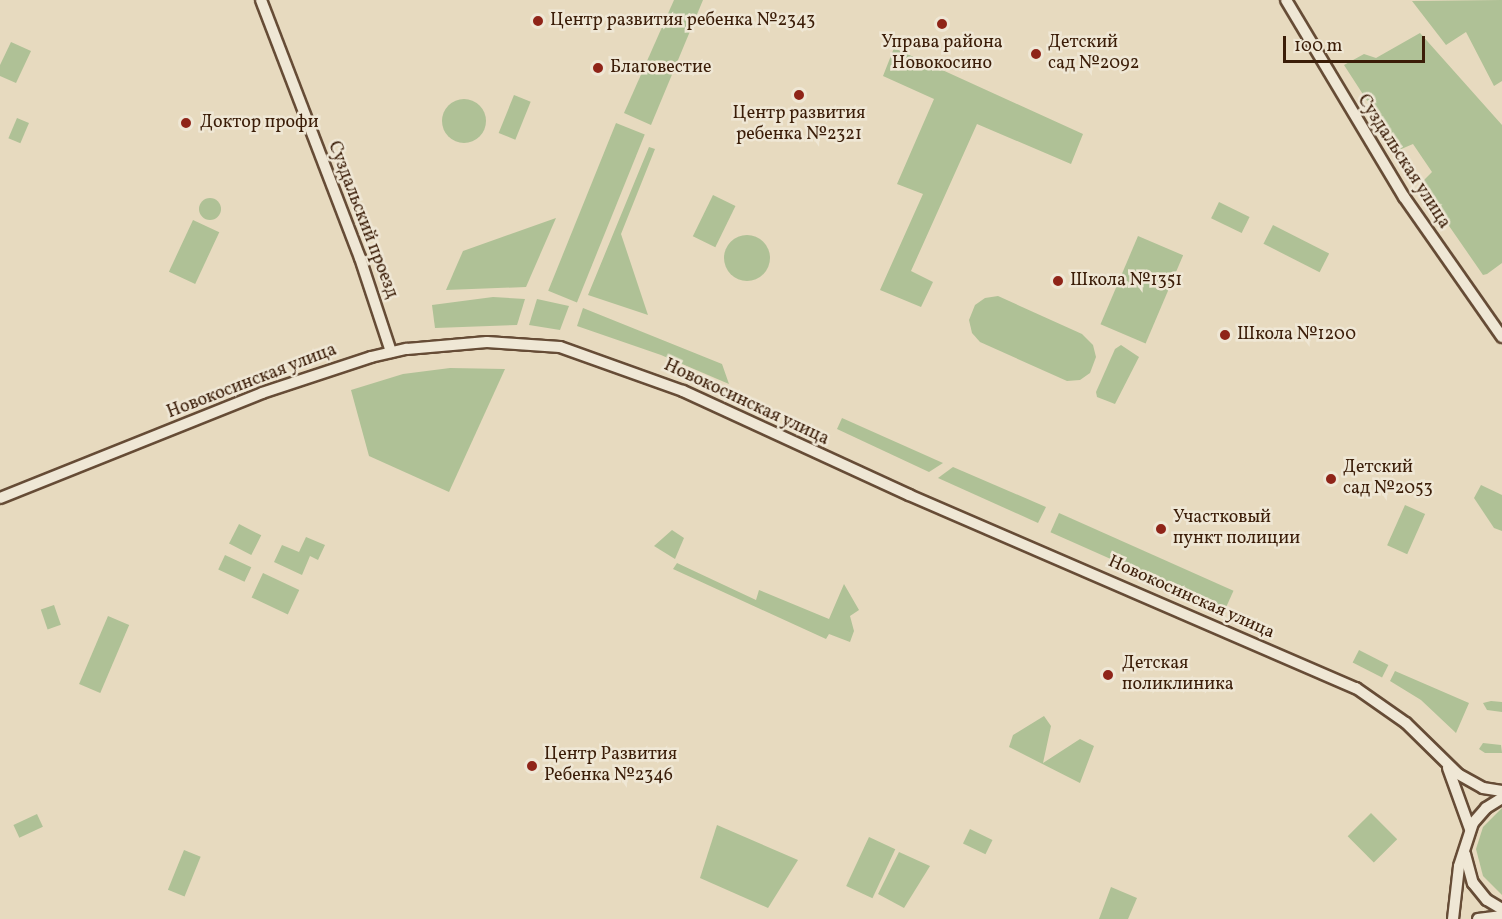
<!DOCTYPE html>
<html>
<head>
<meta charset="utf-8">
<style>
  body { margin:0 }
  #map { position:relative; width:1502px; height:919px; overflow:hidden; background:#e7dabf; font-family:Vollkorn,serif }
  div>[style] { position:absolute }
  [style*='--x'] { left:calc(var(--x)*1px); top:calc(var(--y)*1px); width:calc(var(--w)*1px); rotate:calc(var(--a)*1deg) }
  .green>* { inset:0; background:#afc196; transform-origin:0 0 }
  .round { border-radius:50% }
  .roads { filter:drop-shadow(2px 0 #664c36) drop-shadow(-2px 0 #664c36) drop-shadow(0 2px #664c36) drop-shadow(0 -2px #664c36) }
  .minor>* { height:10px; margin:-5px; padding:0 5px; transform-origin:5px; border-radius:5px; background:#efe7d5 }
  .dots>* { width:16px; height:16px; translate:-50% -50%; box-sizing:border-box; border:3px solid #efe7d5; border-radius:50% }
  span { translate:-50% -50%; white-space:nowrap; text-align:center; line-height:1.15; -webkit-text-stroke:5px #efe7d5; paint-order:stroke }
  .poi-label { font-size:18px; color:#3b1d08 }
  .left { translate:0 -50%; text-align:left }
  .street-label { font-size:18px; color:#3b1d08 }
  .scale { position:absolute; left:1283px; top:36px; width:142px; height:27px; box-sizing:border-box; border:3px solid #3b1d08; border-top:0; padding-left:8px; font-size:18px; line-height:21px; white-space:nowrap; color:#3b1d08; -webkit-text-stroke:4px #efe7d5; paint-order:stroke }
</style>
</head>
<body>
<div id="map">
  <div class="green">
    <i style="clip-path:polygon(674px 0,703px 0,651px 125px,624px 113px)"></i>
    <i style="clip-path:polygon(1502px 0,1502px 81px,1494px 86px,1466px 32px,1446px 45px,1412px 1px)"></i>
    <i style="clip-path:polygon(1420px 33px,1502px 125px,1502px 263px,1487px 274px,1483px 275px,1420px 184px,1432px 172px,1413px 144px,1399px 150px,1344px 65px,1364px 54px,1376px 58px)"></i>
    <i style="clip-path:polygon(11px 42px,31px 51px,16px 83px,0 76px,0 65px)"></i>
    <i style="clip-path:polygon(894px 48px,1083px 134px,1071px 164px,977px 124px,911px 271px,933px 282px,921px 307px,880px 290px,923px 194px,897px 184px,934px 99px,883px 76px)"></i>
    <i style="left:514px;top:95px;width:18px;height:41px;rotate:22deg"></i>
    <i class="round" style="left:442px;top:99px;width:44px;height:44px"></i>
    <i style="left:17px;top:118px;width:13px;height:22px;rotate:23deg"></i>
    <i style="left:616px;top:123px;width:31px;height:181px;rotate:22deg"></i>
    <i style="clip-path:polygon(649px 147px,655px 149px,621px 234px,648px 315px,588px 295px)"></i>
    <i style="left:713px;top:195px;width:25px;height:46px;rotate:26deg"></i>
    <i class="round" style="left:199px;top:198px;width:22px;height:22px"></i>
    <i style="left:1219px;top:202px;width:34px;height:18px;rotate:26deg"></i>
    <i style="clip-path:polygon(556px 218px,526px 287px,446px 290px,463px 251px)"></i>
    <i style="left:193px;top:220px;width:29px;height:57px;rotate:25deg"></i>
    <i style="left:1273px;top:225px;width:63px;height:21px;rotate:27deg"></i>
    <i class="round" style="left:724px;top:235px;width:46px;height:46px"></i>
    <i style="left:1138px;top:236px;width:49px;height:96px;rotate:23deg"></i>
    <i style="clip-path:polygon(998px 296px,1082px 334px,1093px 345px,1096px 357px,1090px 373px,1080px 380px,1067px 381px,980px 342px,972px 333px,969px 320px,975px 305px,985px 298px)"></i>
    <i style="clip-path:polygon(493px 297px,525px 299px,517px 325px,435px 328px,432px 305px)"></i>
    <i style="clip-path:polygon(537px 299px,569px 306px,560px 330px,529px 325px)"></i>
    <i style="clip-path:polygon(583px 308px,722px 364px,729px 384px,661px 355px,577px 326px)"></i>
    <i style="clip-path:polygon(1121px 345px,1139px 357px,1115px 404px,1097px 397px,1096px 392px,1115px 349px)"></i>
    <i style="clip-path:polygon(450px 368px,505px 369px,449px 492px,369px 456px,351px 390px,403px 374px)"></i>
    <i style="clip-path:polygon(842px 418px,943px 463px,929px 472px,837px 429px)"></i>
    <i style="clip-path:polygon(953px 467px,1046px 507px,1038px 523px,938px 478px)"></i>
    <i style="clip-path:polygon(1481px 485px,1502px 495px,1502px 531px,1494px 528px,1474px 498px)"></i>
    <i style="left:1405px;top:505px;width:22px;height:44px;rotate:24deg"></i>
    <i style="left:1059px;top:513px;width:191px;height:21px;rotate:24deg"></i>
    <i style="left:239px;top:524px;width:25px;height:22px;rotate:27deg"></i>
    <i style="clip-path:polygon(672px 530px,684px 538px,675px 559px,654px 546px)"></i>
    <i style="clip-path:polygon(306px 537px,325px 545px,318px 560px,310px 556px,302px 575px,274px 562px,282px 545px,299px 552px)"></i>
    <i style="left:225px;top:555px;width:29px;height:16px;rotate:25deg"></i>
    <i style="clip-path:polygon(677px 563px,756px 600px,759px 590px,829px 619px,844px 584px,859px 610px,850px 616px,854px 631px,850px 642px,829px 634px,826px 639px,673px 569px)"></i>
    <i style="left:263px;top:573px;width:40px;height:27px;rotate:25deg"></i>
    <i style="left:54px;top:605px;width:21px;height:14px;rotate:71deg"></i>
    <i style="left:108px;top:616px;width:23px;height:74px;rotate:23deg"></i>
    <i style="left:1359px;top:650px;width:33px;height:14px;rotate:27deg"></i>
    <i style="clip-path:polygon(1395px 671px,1469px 703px,1456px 733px,1421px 700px,1390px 681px)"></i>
    <i style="clip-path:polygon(1491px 701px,1502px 702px,1502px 712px,1487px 710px,1483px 703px)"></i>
    <i style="clip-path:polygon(1044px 716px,1051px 726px,1043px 763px,1080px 739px,1094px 746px,1080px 783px,1009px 747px,1013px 735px)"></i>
    <i style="clip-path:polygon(1483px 743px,1501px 745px,1502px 753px,1485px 753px,1479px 749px)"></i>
    <i style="clip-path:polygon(1502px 808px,1502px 895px,1483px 876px,1476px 849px,1483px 827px)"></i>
    <i style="left:1371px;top:813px;width:37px;height:33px;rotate:45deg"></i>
    <i style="left:37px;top:814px;width:14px;height:26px;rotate:65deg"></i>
    <i style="clip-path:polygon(717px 825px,798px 860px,768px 908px,700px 878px)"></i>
    <i style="left:970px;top:829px;width:25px;height:16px;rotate:26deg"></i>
    <i style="left:869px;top:837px;width:29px;height:54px;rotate:25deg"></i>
    <i style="left:184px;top:850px;width:18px;height:43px;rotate:22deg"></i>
    <i style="clip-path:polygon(899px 852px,930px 866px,904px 908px,878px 894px)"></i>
    <i style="clip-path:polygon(1111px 887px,1137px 898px,1128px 919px,1099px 919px)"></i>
  </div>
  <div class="roads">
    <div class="minor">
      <i style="--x:261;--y:0;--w:276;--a:69"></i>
      <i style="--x:360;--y:258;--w:99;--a:71.7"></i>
      <i style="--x:1286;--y:0;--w:230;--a:59.1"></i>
      <i style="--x:1404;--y:197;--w:171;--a:55"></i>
      <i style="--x:0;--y:498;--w:282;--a:-21.8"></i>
      <i style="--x:262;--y:393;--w:115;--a:-18.3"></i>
      <i style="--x:371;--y:357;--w:37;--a:-13"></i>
      <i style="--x:407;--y:349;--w:80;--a:-5"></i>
      <i style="--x:487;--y:342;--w:73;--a:3.9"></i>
      <i style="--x:560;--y:347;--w:131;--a:19.7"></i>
      <i style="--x:683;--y:391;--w:249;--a:24.7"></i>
      <i style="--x:909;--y:495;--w:487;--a:23.4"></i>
      <i style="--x:1356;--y:688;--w:61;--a:35"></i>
      <i style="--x:1406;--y:723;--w:73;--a:44.4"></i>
      <i style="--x:1458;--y:774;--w:29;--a:29"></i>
      <i style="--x:1483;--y:788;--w:19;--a:9"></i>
      <i style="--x:1448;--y:768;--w:65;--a:70.2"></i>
      <i style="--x:1465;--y:854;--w:30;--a:75"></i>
      <i style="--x:1473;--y:883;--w:22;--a:51"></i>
      <i style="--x:1487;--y:900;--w:17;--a:31"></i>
      <i style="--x:1453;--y:919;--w:53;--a:-83.5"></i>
      <i style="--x:1459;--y:866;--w:45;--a:-72"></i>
      <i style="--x:1473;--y:823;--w:20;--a:-49"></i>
      <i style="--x:1486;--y:808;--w:19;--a:-32"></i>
      <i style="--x:1478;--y:919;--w:24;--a:-7"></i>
    </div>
  </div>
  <div class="dots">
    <i style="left:538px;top:21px;background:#8f2418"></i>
    <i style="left:942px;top:24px;background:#8f2418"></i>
    <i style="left:1036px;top:54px;background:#8f2418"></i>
    <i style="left:598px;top:68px;background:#8f2418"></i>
    <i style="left:799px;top:95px;background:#8f2418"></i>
    <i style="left:186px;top:123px;background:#8f2418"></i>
    <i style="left:1058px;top:281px;background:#8f2418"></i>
    <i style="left:1225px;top:335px;background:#8f2418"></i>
    <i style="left:1331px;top:479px;background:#8f2418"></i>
    <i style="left:1161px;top:529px;background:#8f2418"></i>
    <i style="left:1108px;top:675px;background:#8f2418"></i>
    <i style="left:532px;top:766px;background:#8f2418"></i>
  </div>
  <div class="poi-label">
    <span class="left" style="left:550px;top:21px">Центр развития ребенка №2343</span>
    <span style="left:942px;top:54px">Управа района<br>Новокосино</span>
    <span class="left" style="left:1048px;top:54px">Детский<br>сад №2092</span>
    <span class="left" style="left:610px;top:68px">Благовестие</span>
    <span style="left:799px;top:125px">Центр развития<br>ребенка №2321</span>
    <span class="left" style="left:200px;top:123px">Доктор профи</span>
    <span class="left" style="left:1070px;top:281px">Школа №1351</span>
    <span class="left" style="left:1237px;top:335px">Школа №1200</span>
    <span class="left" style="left:1343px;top:479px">Детский<br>сад №2053</span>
    <span class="left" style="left:1173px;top:529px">Участковый<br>пункт полиции</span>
    <span class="left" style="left:1122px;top:675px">Детская<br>поликлиника</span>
    <span class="left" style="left:544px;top:766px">Центр Развития<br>Ребенка №2346</span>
  </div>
  <div class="street-label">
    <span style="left:1403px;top:162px;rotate:57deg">Суздальская улица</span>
    <span style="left:362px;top:220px;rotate:69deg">Суздальский проезд</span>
    <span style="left:252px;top:382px;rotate:-21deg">Новокосинская улица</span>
    <span style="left:746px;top:403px;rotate:25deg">Новокосинская улица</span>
    <span style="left:1191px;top:598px;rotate:24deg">Новокосинская улица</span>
  </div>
  <div class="scale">100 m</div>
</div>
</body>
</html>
